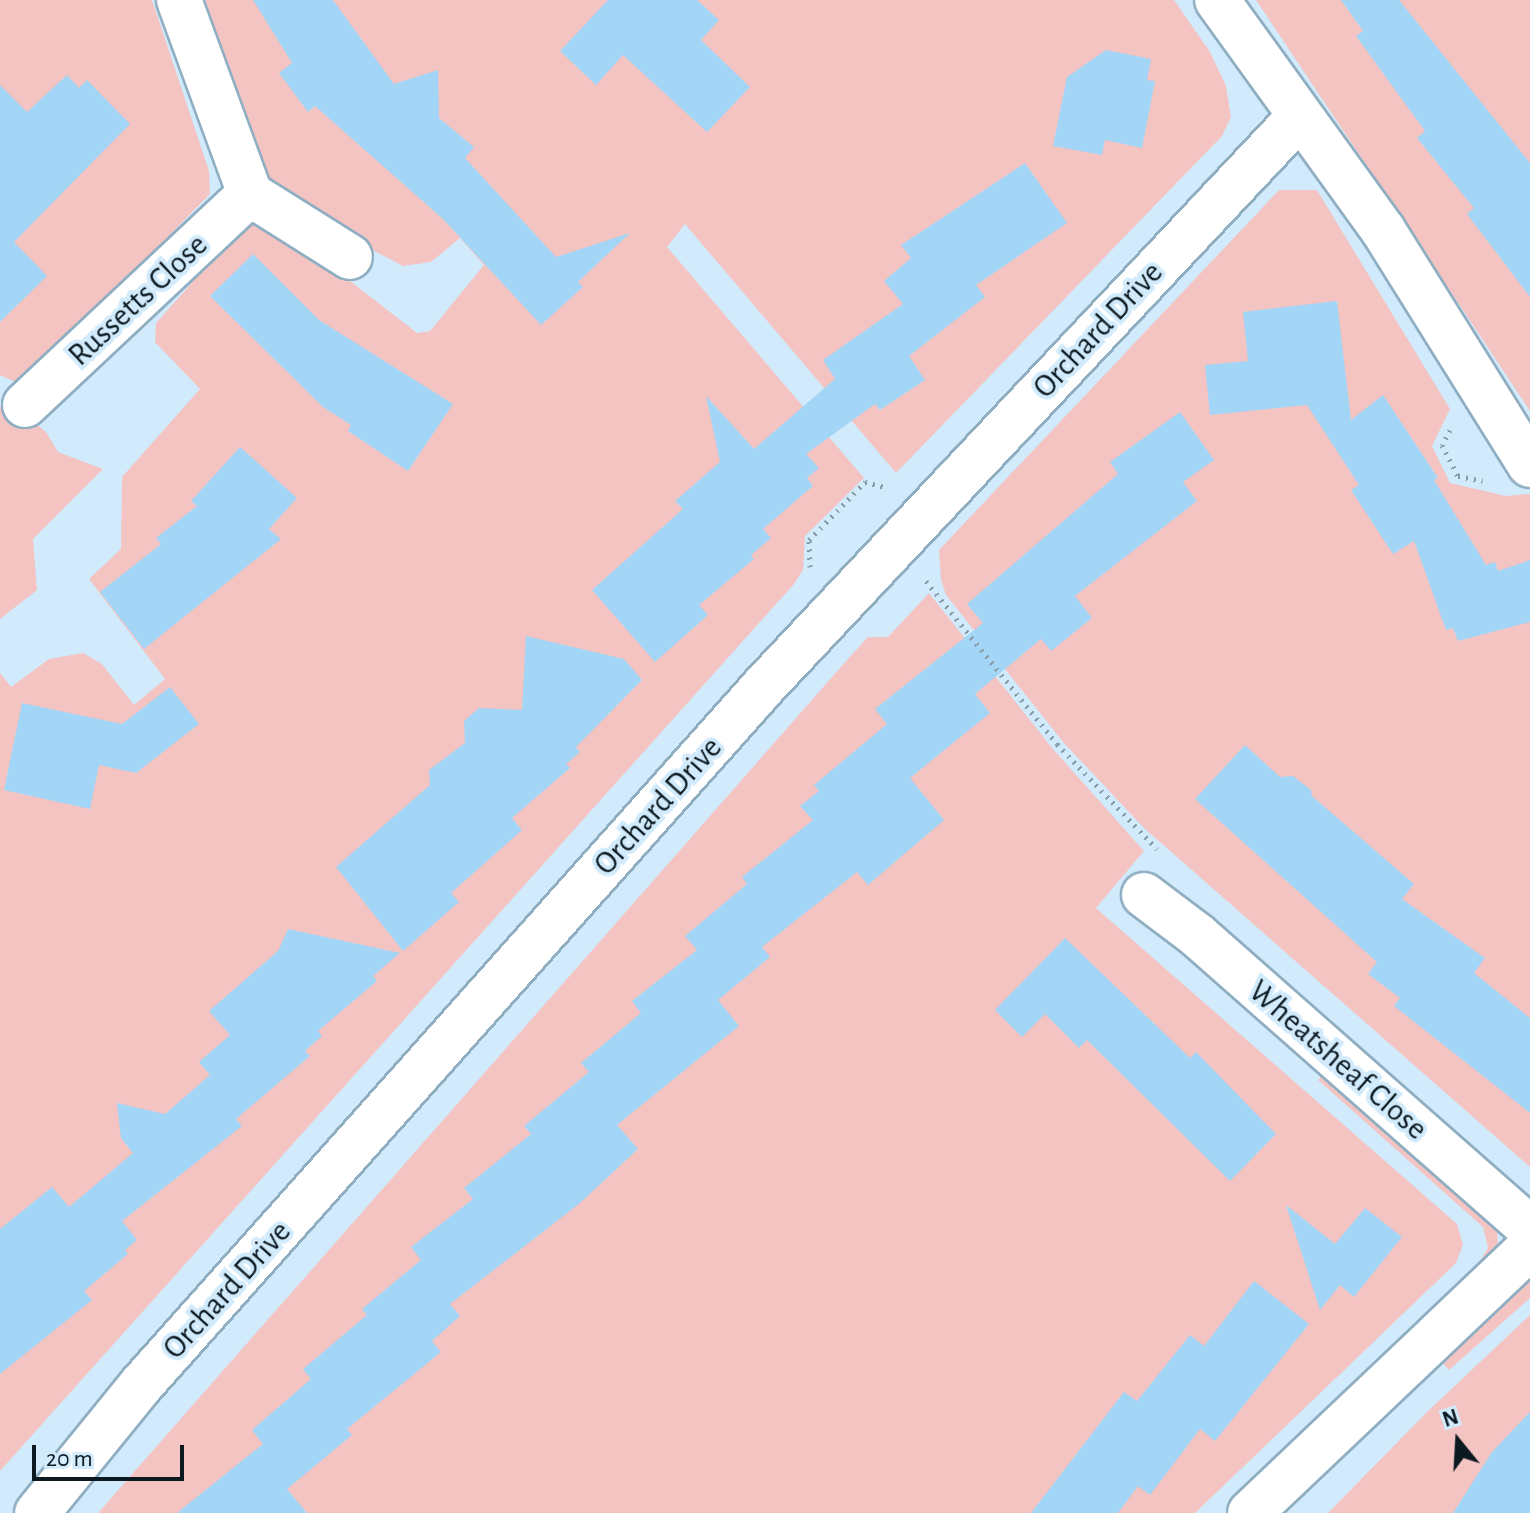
<!DOCTYPE html>
<html>
<head>
<meta charset="utf-8">
<style>
  body { margin:0 }
  #map { position:relative; width:1530px; height:1513px; overflow:hidden; background:#d1ebfc; font-family:"Alegreya Sans",sans-serif }
  div>[style] { position:absolute }
  [style*='--x'] { left:calc(var(--x)*1px); top:calc(var(--y)*1px); width:calc(var(--w)*1px); rotate:calc(var(--a)*1deg) }
  .green>* { inset:0; background:#f4c4c3 }
  .building>* { inset:0; background:#a2d5f6 }
  .path>* { height:5px; margin-top:-2.5px; transform-origin:0; background:repeating-linear-gradient(90deg,#889caa 0 2px,transparent 0 8px) }
  .roads { filter:drop-shadow(2px 0 #8faec2) drop-shadow(-2px 0 #8faec2) drop-shadow(0 2px #8faec2) drop-shadow(0 -2px #8faec2) }
  .street>* { height:44px; margin:-22px; padding:0 22px; transform-origin:22px; border-radius:22px; background:#fff }
  span { translate:-50% -50%; white-space:nowrap; text-align:center; line-height:1.15; -webkit-text-stroke:8px #d1ebfc; paint-order:stroke }
  .street-label { font-size:32px; color:#0d1921 }
  .north { position:absolute; left:1418px; top:1401px; width:80px; height:80px; -webkit-text-stroke:6px #d1ebfc; paint-order:stroke; rotate:342deg; font-size:22px; font-weight:700; line-height:32px; text-align:center; color:#0d1921 }
  .north::after { content:''; display:block; margin:auto; width:28px; height:36px; background:#0d1921; clip-path:polygon(50% 0,100% 100%,50% 72%,0 100%) }
  .scale { position:absolute; left:32px; top:1445px; width:152px; height:36px; box-sizing:border-box; border:4px solid #0d1921; border-top:0; padding-left:10px; font-size:24px; line-height:28px; white-space:nowrap; color:#0d1921; -webkit-text-stroke:6px #d1ebfc; paint-order:stroke }
</style>
</head>
<body>
<div id="map">
  <div class="green">
    <i style="clip-path:polygon(0 0,152px 0,209px 171px,210px 194px,22px 385px,0 375px)"></i>
    <i style="clip-path:polygon(198px 0,1174px 0,1210px 52px,1226px 86px,1231px 117px,1222px 136px,896px 473px,685px 224px,667px 247px,864px 478px,805px 536px,803px 570px,794px 584px,0 1471px,0 673px,11px 687px,49px 659px,83px 653px,102px 664px,134px 705px,165px 679px,89px 579px,121px 549px,122px 477px,200px 389px,155px 342px,156px 323px,248px 220px,273px 221px,417px 333px,430px 331px,484px 265px,460px 238px,431px 262px,403px 266px,272px 197px)"></i>
    <i style="clip-path:polygon(1256px 0,1530px 0,1530px 411px,1465px 313px)"></i>
    <i style="clip-path:polygon(1279px 190px,1317px 190px,1450px 409px,1432px 446px,1450px 483px,1506px 496px,1530px 494px,1530px 1167px,1144px 828px,1064px 743px,946px 595px,941px 580px,939px 550px)"></i>
    <i style="clip-path:polygon(0 406px,18px 422px,34px 422px,46px 432px,58px 452px,103px 469px,33px 539px,37px 590px,0 619px)"></i>
    <i style="clip-path:polygon(929px 593px,1053px 749px,1144px 851px,1096px 908px,1457px 1224px,1463px 1245px,1456px 1263px,1195px 1513px,98px 1513px,847px 660px,868px 637px,888px 637px)"></i>
    <i style="clip-path:polygon(1327px 1070px,1497px 1228px,1498px 1255px,1474px 1271px,1488px 1248px,1483px 1227px,1318px 1080px)"></i>
    <i style="clip-path:polygon(1530px 1280px,1530px 1298px,1449px 1370px,1441px 1361px)"></i>
    <i style="clip-path:polygon(1530px 1315px,1530px 1513px,1328px 1513px,1427px 1412px)"></i>
  </div>
  <div class="building">
    <i style="clip-path:polygon(253px 0,333px 0,394px 84px,438px 70px,439px 118px,474px 147px,465px 158px,556px 257px,630px 233px,578px 282px,583px 287px,541px 325px,443px 219px,315px 106px,308px 112px,279px 73px,292px 63px)"></i>
    <i style="clip-path:polygon(608px 0,697px 0,719px 20px,701px 40px,750px 87px,707px 132px,623px 55px,596px 85px,560px 51px)"></i>
    <i style="clip-path:polygon(1341px 0,1399px 0,1530px 163px,1530px 297px,1467px 214px,1474px 208px,1417px 138px,1425px 131px,1356px 36px,1363px 31px)"></i>
    <i style="clip-path:polygon(1106px 50px,1151px 59px,1147px 80px,1155px 81px,1142px 148px,1105px 140px,1102px 155px,1053px 146px,1067px 77px)"></i>
    <i style="clip-path:polygon(67px 75px,79px 88px,87px 80px,130px 124px,14px 242px,47px 276px,0 322px,0 85px,27px 112px)"></i>
    <i style="clip-path:polygon(1025px 163px,1067px 223px,976px 285px,985px 297px,909px 356px,925px 380px,880px 410px,875px 404px,806px 454px,819px 468px,807px 478px,813px 486px,763px 529px,771px 538px,751px 555px,754px 559px,699px 605px,708px 615px,655px 662px,592px 590px,683px 509px,675px 501px,720px 462px,706px 396px,754px 449px,835px 379px,823px 360px,903px 304px,884px 281px,911px 258px,901px 245px)"></i>
    <i style="clip-path:polygon(253px 254px,319px 320px,453px 404px,408px 471px,348px 431px,351px 425px,323px 407px,210px 296px)"></i>
    <i style="clip-path:polygon(1337px 301px,1351px 420px,1383px 395px,1438px 478px,1434px 480px,1486px 565px,1495px 562px,1498px 571px,1530px 560px,1530px 622px,1458px 641px,1453px 628px,1446px 630px,1414px 541px,1393px 554px,1351px 490px,1359px 485px,1307px 405px,1210px 415px,1205px 365px,1248px 361px,1243px 312px)"></i>
    <i style="clip-path:polygon(1180px 412px,1214px 460px,1183px 482px,1197px 501px,1075px 596px,1092px 618px,1051px 651px,1041px 639px,975px 694px,990px 713px,910px 778px,944px 820px,868px 885px,857px 872px,762px 947px,770px 957px,718px 1000px,739px 1026px,617px 1125px,638px 1149px,580px 1203px,450px 1304px,460px 1316px,432px 1341px,441px 1352px,347px 1429px,352px 1435px,287px 1489px,307px 1513px,177px 1513px,263px 1444px,252px 1430px,311px 1379px,303px 1369px,367px 1315px,362px 1309px,421px 1260px,411px 1247px,473px 1199px,464px 1188px,531px 1134px,524px 1126px,589px 1072px,581px 1063px,641px 1013px,632px 1001px,697px 950px,685px 936px,747px 884px,742px 877px,813px 820px,800px 806px,819px 791px,814px 785px,887px 724px,875px 709px,983px 623px,967px 604px,1118px 474px,1110px 462px)"></i>
    <i style="clip-path:polygon(240px 447px,297px 498px,269px 529px,281px 539px,144px 649px,100px 592px,161px 544px,156px 538px,197px 506px,191px 501px)"></i>
    <i style="clip-path:polygon(526px 636px,624px 659px,642px 680px,576px 747px,580px 752px,566px 764px,570px 768px,512px 818px,522px 830px,451px 893px,459px 902px,403px 951px,336px 867px,430px 785px,429px 770px,465px 743px,464px 721px,479px 708px,522px 710px)"></i>
    <i style="clip-path:polygon(170px 687px,199px 724px,136px 773px,99px 765px,90px 809px,4px 790px,22px 703px,122px 724px)"></i>
    <i style="clip-path:polygon(1245px 745px,1280px 777px,1293px 776px,1311px 790px,1312px 796px,1414px 884px,1402px 899px,1485px 958px,1474px 973px,1530px 1018px,1530px 1113px,1394px 1006px,1400px 998px,1368px 974px,1377px 962px,1195px 799px)"></i>
    <i style="clip-path:polygon(288px 929px,400px 953px,373px 976px,377px 981px,318px 1031px,322px 1036px,305px 1051px,310px 1056px,236px 1119px,242px 1126px,122px 1221px,137px 1240px,125px 1250px,128px 1254px,84px 1291px,92px 1300px,0 1374px,0 1229px,52px 1187px,69px 1207px,133px 1153px,121px 1138px,117px 1103px,165px 1114px,210px 1075px,199px 1062px,230px 1035px,209px 1011px,278px 951px)"></i>
    <i style="clip-path:polygon(1065px 938px,1190px 1058px,1196px 1052px,1276px 1134px,1230px 1181px,1087px 1040px,1079px 1048px,1045px 1014px,1022px 1037px,995px 1010px)"></i>
    <i style="clip-path:polygon(1286px 1205px,1335px 1244px,1365px 1208px,1402px 1237px,1354px 1297px,1340px 1285px,1320px 1310px)"></i>
    <i style="clip-path:polygon(1254px 1281px,1309px 1324px,1215px 1441px,1200px 1429px,1150px 1495px,1138px 1486px,1118px 1513px,1031px 1513px,1124px 1392px,1137px 1401px,1190px 1335px,1204px 1346px)"></i>
    <i style="clip-path:polygon(1530px 1412px,1530px 1513px,1453px 1513px,1492px 1452px)"></i>
  </div>
  <div class="path">
    <i style="--x:1450;--y:430;--w:17;--a:118"></i>
    <i style="--x:1442;--y:445;--w:35;--a:63"></i>
    <i style="--x:1458;--y:476;--w:25;--a:11"></i>
    <i style="--x:810;--y:567;--w:27;--a:-92"></i>
    <i style="--x:809;--y:540;--w:81;--a:-46"></i>
    <i style="--x:865;--y:482;--w:21;--a:14"></i>
    <i style="--x:926;--y:581;--w:209;--a:51.2"></i>
    <i style="--x:1057;--y:744;--w:145;--a:46.4"></i>
  </div>
  <div class="roads">
    <div class="street">
      <i style="--x:1217;--y:0;--w:284;--a:54.2"></i>
      <i style="--x:1383;--y:230;--w:277;--a:58"></i>
      <i style="--x:250;--y:194;--w:118;--a:32.2"></i>
      <i style="--x:25;--y:405;--w:308;--a:-43.2"></i>
      <i style="--x:250;--y:194;--w:207;--a:-110.1"></i>
      <i style="--x:1144;--y:895;--w:66;--a:37"></i>
      <i style="--x:1197;--y:935;--w:444;--a:41.4"></i>
      <i style="--x:37;--y:1513;--w:165;--a:-50.9"></i>
      <i style="--x:141;--y:1385;--w:936;--a:-48.29"></i>
      <i style="--x:764;--y:686;--w:781;--a:-46.76"></i>
      <i style="--x:1250;--y:1513;--w:386;--a:-43.5"></i>
    </div>
  </div>
  <div class="street-label">
    <span style="left:138px;top:300px;rotate:-43deg">Russetts Close</span>
    <span style="left:1098px;top:330px;rotate:-47deg">Orchard Drive</span>
    <span style="left:658px;top:806px;rotate:-48deg">Orchard Drive</span>
    <span style="left:1338px;top:1060px;rotate:41deg">Wheatsheaf Close</span>
    <span style="left:227px;top:1290px;rotate:-48deg">Orchard Drive</span>
  </div>
  <div class="north">N</div>
  <div class="scale">20 m</div>
</div>
</body>
</html>
